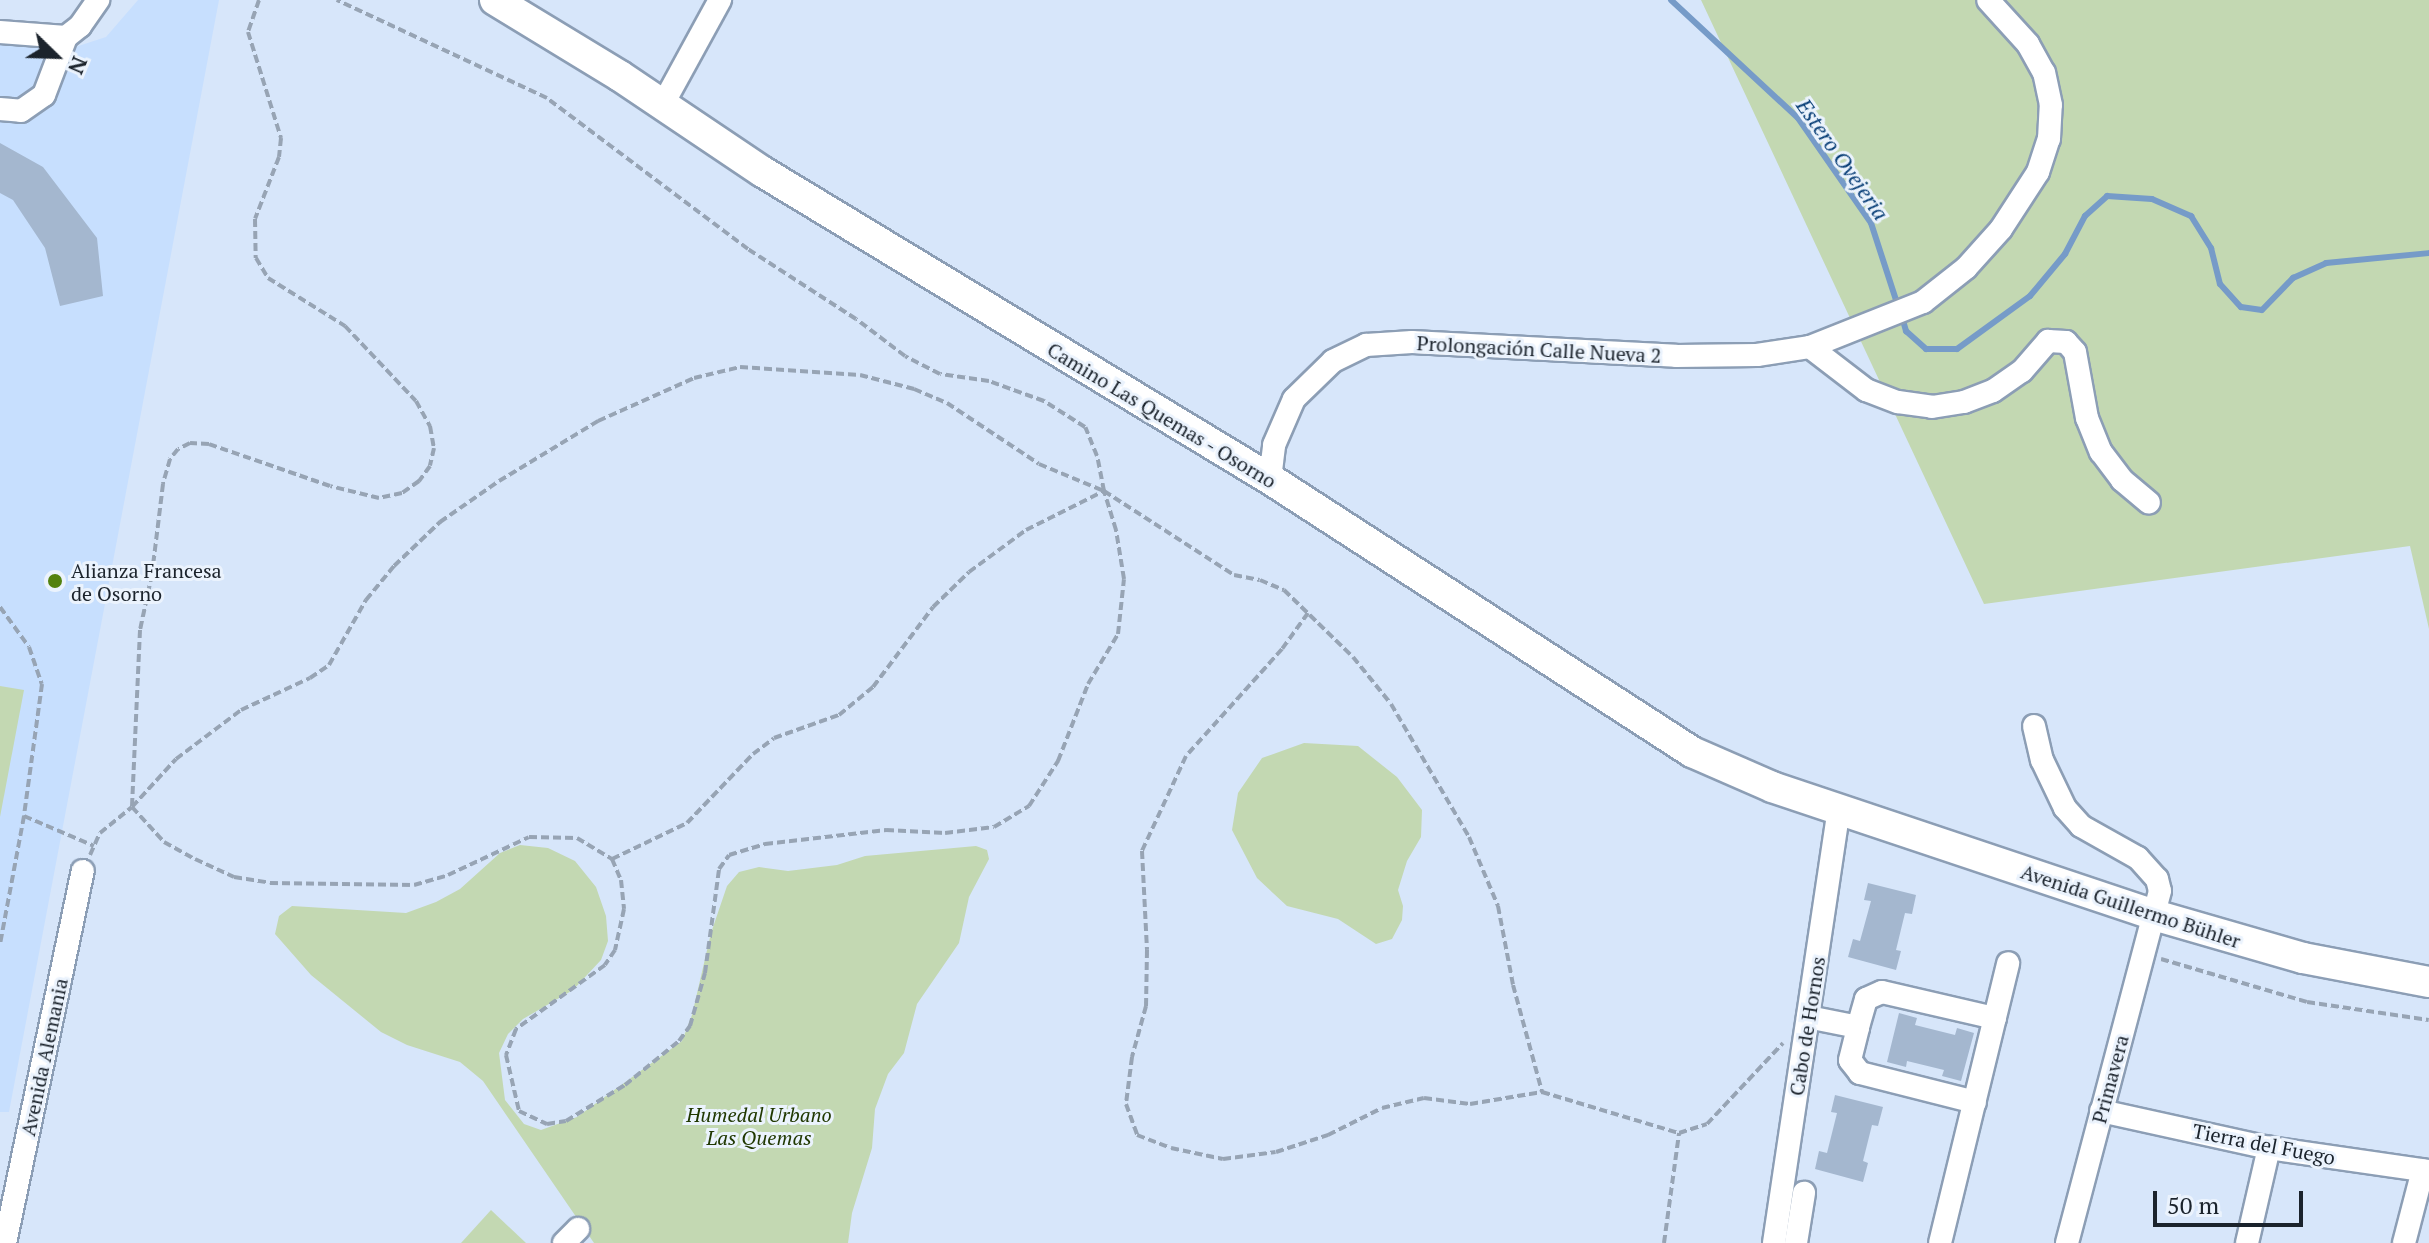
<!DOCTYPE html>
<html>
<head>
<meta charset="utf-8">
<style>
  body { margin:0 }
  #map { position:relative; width:2429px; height:1243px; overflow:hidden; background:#d7e6fa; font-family:"PT Serif",serif }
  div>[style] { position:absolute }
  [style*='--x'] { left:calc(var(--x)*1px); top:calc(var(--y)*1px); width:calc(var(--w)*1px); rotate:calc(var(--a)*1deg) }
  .built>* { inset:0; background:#c7dffe }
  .green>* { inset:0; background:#c3d8b2 }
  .stream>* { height:6px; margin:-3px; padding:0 3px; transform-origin:3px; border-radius:3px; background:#769bc8 }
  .building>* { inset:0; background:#a4b7cf }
  .path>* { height:4px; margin-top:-2px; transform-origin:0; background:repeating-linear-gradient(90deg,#97a4b4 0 8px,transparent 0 12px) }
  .roads { filter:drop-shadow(2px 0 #8c9eb5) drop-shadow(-2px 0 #8c9eb5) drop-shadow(0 2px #8c9eb5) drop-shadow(0 -2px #8c9eb5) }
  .minor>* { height:22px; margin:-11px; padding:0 11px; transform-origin:11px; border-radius:11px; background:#fff }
  .major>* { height:30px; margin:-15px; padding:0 15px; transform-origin:15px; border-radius:15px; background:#fff }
  .dots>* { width:22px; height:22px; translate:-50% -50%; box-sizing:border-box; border:4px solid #ebf3fd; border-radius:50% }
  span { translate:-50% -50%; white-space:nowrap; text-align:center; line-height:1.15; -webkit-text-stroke:6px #ebf3fd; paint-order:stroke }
  .street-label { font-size:20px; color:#1b232c }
  .poi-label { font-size:20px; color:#1b232c }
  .left { translate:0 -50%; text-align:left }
  .park-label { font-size:20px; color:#203800; font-style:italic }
  .water-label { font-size:22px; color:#093f77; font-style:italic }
  .north { position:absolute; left:16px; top:16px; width:80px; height:80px; -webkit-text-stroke:6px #ebf3fd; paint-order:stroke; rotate:113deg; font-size:22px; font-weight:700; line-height:32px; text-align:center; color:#1b232c }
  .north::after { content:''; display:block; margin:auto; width:28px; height:36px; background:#1b232c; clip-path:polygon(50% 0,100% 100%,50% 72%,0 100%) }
  .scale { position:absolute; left:2153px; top:1191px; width:150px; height:36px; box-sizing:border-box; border:4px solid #1b232c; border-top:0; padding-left:10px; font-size:24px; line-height:28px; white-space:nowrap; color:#1b232c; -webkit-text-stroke:6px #ebf3fd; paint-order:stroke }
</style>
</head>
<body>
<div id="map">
  <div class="built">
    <i style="clip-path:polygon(138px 0,219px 0,9px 1112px,0 1112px,0 43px,66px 50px,106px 37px)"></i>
  </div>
  <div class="green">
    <i style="clip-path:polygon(1701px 0,2429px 0,2429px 629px,2410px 546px,1984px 604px)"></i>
    <i style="clip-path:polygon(0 686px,24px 690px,0 817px)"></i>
    <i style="clip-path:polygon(1304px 743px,1358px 746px,1397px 777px,1422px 810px,1421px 837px,1407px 861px,1398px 890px,1403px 906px,1402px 920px,1392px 939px,1376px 944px,1338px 919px,1287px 906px,1257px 878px,1232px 830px,1238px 793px,1262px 758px)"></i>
    <i style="clip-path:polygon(520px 845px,548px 848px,575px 861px,596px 887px,606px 916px,608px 941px,601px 960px,573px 990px,523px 1019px,508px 1034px,499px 1053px,505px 1100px,524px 1124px,541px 1130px,577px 1117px,682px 1041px,692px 1015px,711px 933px,727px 886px,739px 872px,759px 867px,788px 871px,837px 865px,865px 856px,976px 846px,987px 850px,989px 859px,969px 897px,959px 943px,917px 1004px,904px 1053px,888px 1074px,875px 1109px,872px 1148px,852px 1213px,848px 1243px,594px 1243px,483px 1081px,460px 1062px,407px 1045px,381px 1032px,311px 975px,275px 934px,279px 916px,292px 906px,406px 913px,436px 902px,460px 889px,500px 853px)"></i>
    <i style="clip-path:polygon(491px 1210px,526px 1243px,461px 1243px)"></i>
  </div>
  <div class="stream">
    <i style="--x:1671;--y:0;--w:173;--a:42.9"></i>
    <i style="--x:1798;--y:118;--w:128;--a:55.2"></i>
    <i style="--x:1871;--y:223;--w:87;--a:72"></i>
    <i style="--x:1902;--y:317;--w:15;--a:74"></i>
    <i style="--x:1906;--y:331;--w:27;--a:42"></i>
    <i style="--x:1926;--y:349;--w:31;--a:0"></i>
    <i style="--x:1957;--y:349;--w:90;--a:-36"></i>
    <i style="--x:2030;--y:296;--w:55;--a:-50.2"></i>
    <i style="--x:2065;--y:254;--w:43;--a:-62.2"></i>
    <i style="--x:2085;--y:216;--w:30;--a:-42"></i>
    <i style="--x:2107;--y:196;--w:45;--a:3.8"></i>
    <i style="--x:2152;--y:199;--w:43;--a:23.6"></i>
    <i style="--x:2191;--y:216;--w:38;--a:58"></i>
    <i style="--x:2211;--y:248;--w:37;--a:76"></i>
    <i style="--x:2220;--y:284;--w:31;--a:48"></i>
    <i style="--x:2241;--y:307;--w:21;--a:8"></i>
    <i style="--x:2262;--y:310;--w:45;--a:-45.9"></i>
    <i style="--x:2293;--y:278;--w:36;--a:-24"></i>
    <i style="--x:2326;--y:263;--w:103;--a:-5.5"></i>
  </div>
  <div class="building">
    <i style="clip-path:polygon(0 143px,43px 167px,97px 238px,103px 296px,60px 306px,45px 248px,13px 200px,0 193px)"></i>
    <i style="clip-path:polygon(1868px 883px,1916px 895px,1912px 914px,1905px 913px,1896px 950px,1901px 951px,1896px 970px,1848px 957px,1853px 939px,1860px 941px,1871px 901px,1864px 900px)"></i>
    <i style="clip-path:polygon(1899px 1013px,1917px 1018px,1915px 1025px,1955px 1035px,1957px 1028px,1974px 1033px,1961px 1081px,1942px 1076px,1944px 1070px,1907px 1061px,1906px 1067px,1887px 1062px)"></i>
    <i style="clip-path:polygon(1835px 1095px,1883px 1107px,1878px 1126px,1872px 1125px,1863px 1161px,1868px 1163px,1863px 1182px,1815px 1169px,1819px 1151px,1827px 1153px,1837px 1113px,1831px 1112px)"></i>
  </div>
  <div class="path">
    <i style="--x:259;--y:0;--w:34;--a:109"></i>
    <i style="--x:248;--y:32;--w:111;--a:72.7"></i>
    <i style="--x:281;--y:138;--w:19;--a:96"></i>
    <i style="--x:279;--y:157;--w:66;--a:111.2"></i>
    <i style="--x:255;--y:219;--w:39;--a:89"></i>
    <i style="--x:256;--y:258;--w:23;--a:59"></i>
    <i style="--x:268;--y:278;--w:91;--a:31.9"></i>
    <i style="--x:345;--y:326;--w:103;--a:46.6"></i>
    <i style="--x:416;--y:401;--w:29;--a:61"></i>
    <i style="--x:430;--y:426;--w:22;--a:80"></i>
    <i style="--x:434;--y:448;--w:18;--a:103"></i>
    <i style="--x:430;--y:466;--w:19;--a:126"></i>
    <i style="--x:419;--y:481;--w:21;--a:145"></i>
    <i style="--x:402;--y:493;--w:24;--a:168"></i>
    <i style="--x:379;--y:498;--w:50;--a:-166.2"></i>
    <i style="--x:330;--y:486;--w:128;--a:-160.9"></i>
    <i style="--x:209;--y:444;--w:19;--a:-177"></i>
    <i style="--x:190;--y:443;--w:13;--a:153"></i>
    <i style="--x:178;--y:449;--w:13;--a:129"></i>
    <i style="--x:170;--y:459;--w:26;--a:106"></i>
    <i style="--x:163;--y:484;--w:91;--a:97"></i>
    <i style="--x:152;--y:574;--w:57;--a:102.1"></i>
    <i style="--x:140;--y:630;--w:177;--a:92.6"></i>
    <i style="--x:132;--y:807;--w:47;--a:47.6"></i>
    <i style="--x:164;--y:842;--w:35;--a:29"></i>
    <i style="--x:195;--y:859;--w:43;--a:24.8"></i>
    <i style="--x:234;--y:877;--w:36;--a:9"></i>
    <i style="--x:270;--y:883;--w:144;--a:0.8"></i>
    <i style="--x:414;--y:885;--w:35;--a:-16"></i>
    <i style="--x:448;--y:875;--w:89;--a:-25.1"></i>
    <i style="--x:529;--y:837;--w:48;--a:1.2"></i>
    <i style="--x:577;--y:838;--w:41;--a:31"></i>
    <i style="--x:612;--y:859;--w:23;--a:67"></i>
    <i style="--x:621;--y:880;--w:29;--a:84"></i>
    <i style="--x:624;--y:909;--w:42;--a:102.4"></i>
    <i style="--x:615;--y:950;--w:18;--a:124"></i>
    <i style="--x:605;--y:965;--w:110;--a:144.3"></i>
    <i style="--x:516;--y:1029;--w:28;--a:111"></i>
    <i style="--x:506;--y:1055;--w:57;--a:76.9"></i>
    <i style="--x:519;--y:1111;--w:31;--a:25"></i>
    <i style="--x:547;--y:1124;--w:19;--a:-9"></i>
    <i style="--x:566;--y:1121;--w:69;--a:-31.4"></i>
    <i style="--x:625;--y:1085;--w:70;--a:-39.2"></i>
    <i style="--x:679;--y:1041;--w:19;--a:-54"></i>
    <i style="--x:690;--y:1026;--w:55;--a:-74.2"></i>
    <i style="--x:705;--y:973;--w:105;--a:-82.3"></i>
    <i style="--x:719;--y:869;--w:17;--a:-54"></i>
    <i style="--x:729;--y:855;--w:38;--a:-17"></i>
    <i style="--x:765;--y:844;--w:122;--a:-6.6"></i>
    <i style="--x:886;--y:830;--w:59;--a:2.9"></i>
    <i style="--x:945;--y:833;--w:49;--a:-7"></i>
    <i style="--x:994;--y:827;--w:41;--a:-31"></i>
    <i style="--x:1029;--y:806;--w:54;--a:-57.2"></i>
    <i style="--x:1058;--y:761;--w:83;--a:-68.7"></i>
    <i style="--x:1088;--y:684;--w:58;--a:-59"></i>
    <i style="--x:1118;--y:634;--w:55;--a:-83.8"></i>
    <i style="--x:1124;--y:579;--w:50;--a:-99.3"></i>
    <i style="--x:1116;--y:530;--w:41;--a:-107.1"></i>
    <i style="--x:1104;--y:491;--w:36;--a:-101"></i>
    <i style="--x:1097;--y:456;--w:31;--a:-112"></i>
    <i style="--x:1085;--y:427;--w:49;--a:-147.6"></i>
    <i style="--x:1044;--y:401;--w:59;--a:-160"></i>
    <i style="--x:989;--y:381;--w:49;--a:-171.9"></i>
    <i style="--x:940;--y:374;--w:39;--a:-153"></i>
    <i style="--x:905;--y:356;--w:61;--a:-142.9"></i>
    <i style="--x:856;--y:319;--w:129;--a:-147.1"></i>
    <i style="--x:748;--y:249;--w:251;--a:-143.1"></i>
    <i style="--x:547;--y:98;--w:232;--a:-155"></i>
    <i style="--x:0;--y:607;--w:49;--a:54.1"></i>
    <i style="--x:29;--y:647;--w:39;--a:71"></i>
    <i style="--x:42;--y:684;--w:133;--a:97.8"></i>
    <i style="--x:24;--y:816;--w:130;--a:100.6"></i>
    <i style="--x:1308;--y:613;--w:44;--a:125.8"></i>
    <i style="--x:1282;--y:649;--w:144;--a:131.9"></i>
    <i style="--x:1186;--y:756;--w:105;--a:114.9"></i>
    <i style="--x:1142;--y:851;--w:99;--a:87.1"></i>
    <i style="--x:1147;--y:950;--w:56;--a:91"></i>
    <i style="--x:1146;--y:1006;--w:53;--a:105.4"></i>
    <i style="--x:1132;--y:1057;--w:47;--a:97.3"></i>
    <i style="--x:1126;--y:1104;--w:33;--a:70"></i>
    <i style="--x:1137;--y:1135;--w:36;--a:21"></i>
    <i style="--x:1171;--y:1148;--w:53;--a:11.9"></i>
    <i style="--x:1223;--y:1159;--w:53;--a:-7.5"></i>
    <i style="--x:1276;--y:1152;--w:55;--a:-18.1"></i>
    <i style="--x:1328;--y:1135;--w:60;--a:-26.6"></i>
    <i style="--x:1382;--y:1108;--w:43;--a:-13.4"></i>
    <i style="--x:1424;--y:1098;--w:46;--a:7.4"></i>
    <i style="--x:1470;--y:1104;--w:73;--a:-9.5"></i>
    <i style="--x:1542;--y:1092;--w:143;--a:16.7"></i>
    <i style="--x:1679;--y:1133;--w:29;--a:-18"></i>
    <i style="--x:1707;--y:1124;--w:111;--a:-46.8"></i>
    <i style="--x:24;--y:816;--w:76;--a:23.2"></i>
    <i style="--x:90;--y:855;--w:24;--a:-66"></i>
    <i style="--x:100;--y:833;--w:41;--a:-39.1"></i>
    <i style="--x:132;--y:807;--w:65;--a:-47.5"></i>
    <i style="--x:176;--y:759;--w:81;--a:-37"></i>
    <i style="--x:241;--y:710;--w:76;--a:-24.9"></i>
    <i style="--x:310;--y:678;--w:23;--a:-34"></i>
    <i style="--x:329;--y:665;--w:75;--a:-60.4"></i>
    <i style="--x:366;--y:600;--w:44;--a:-50.5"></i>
    <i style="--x:394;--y:566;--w:64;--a:-43.7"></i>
    <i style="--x:440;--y:522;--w:72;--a:-34.8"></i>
    <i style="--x:499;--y:481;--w:116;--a:-31.2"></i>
    <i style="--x:598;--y:421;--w:105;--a:-24.1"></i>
    <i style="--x:694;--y:378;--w:47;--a:-13.4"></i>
    <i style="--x:740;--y:367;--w:120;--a:3.8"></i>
    <i style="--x:860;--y:375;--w:56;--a:14.5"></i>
    <i style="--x:914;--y:389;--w:36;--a:23"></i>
    <i style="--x:947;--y:403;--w:110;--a:33.5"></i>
    <i style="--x:1039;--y:464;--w:70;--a:22.6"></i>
    <i style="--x:1104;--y:491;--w:155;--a:32.9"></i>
    <i style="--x:1234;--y:575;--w:26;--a:11"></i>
    <i style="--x:1260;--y:580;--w:26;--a:23"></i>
    <i style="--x:1284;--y:590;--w:96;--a:44.2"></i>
    <i style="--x:1353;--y:657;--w:60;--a:51"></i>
    <i style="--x:1391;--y:704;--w:154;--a:59.6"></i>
    <i style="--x:1469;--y:837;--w:75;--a:67.2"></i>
    <i style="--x:1498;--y:906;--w:80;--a:79.2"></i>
    <i style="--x:1513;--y:985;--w:111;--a:74.8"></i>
    <i style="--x:612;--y:859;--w:83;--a:-25.6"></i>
    <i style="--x:687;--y:823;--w:95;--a:-46.3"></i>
    <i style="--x:753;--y:754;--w:26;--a:-37"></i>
    <i style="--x:774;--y:738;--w:69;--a:-19.5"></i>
    <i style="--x:839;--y:715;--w:44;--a:-39.5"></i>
    <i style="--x:873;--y:687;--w:100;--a:-53.1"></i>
    <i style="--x:933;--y:607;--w:50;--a:-44.2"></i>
    <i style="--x:969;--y:572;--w:71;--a:-36.4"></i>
    <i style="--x:1026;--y:530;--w:87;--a:-26.6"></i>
    <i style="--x:2161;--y:959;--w:152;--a:16.4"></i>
    <i style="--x:2307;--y:1002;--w:123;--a:8.4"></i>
    <i style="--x:1664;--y:1243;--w:111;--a:-82.2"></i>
  </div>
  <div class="roads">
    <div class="minor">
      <i style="--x:0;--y:32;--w:66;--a:4.3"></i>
      <i style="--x:66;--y:37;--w:18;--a:-38"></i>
      <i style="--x:80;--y:26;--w:32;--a:-55"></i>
      <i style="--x:663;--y:104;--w:119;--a:-61.3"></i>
      <i style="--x:0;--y:109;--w:21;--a:5"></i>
      <i style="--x:21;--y:111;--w:28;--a:-35"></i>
      <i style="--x:44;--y:95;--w:62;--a:-69.2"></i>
      <i style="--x:1810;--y:347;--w:71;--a:37.5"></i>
      <i style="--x:1866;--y:390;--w:34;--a:21"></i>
      <i style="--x:1898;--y:402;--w:34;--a:8"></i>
      <i style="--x:1932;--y:407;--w:32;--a:-9"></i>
      <i style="--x:1964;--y:402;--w:31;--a:-21"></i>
      <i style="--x:1993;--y:391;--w:35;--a:-35"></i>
      <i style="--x:2022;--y:371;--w:40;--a:-49"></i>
      <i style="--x:2048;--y:341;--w:18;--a:3"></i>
      <i style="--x:2066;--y:342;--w:13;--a:48"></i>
      <i style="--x:2075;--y:352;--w:67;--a:79.7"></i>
      <i style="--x:2087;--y:418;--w:37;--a:68"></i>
      <i style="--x:2101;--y:452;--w:35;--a:53"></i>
      <i style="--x:2122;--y:480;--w:35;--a:40"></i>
      <i style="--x:1270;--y:479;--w:34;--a:-83"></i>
      <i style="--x:1274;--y:445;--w:50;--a:-66.5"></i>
      <i style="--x:1294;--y:399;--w:54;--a:-44.3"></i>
      <i style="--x:1333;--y:361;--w:37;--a:-26"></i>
      <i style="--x:1366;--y:345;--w:46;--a:-3.7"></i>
      <i style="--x:1412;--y:342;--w:264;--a:3"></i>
      <i style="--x:1676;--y:356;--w:81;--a:-0.7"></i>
      <i style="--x:1757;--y:355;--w:54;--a:-8.6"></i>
      <i style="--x:1810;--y:347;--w:122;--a:-21.7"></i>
      <i style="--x:1923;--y:302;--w:55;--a:-38.3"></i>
      <i style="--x:1966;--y:268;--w:52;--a:-48.1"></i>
      <i style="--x:2001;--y:229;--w:68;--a:-57"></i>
      <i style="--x:2038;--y:172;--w:35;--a:-72"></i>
      <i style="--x:2049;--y:139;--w:34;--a:-87"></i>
      <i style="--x:2051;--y:105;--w:33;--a:-102"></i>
      <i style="--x:2044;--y:73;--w:33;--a:-119"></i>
      <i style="--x:2028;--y:44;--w:59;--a:-132.3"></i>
      <i style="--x:2034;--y:726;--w:35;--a:77"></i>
      <i style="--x:2042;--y:760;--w:53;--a:64.4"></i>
      <i style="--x:2065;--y:808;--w:24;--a:48"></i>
      <i style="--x:2081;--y:826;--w:65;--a:29.3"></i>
      <i style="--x:2138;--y:858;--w:28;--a:48"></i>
      <i style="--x:2157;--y:879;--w:12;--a:76"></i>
      <i style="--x:2160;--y:891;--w:364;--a:104.8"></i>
      <i style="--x:1808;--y:1017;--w:51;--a:11.3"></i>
      <i style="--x:1975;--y:1102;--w:119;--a:-165.8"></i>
      <i style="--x:1860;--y:1073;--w:16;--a:-128"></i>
      <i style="--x:1850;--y:1060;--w:34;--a:-76"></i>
      <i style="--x:1858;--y:1027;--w:29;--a:-74"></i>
      <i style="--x:1866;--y:999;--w:17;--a:-24"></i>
      <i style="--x:1882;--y:992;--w:116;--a:13"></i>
      <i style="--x:2101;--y:1111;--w:172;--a:12.4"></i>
      <i style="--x:2269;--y:1148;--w:162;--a:8.2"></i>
      <i style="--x:5;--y:1243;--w:380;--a:-78.2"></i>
      <i style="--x:564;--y:1243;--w:20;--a:-45"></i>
      <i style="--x:1774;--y:1243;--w:440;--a:-81.5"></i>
      <i style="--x:1796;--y:1243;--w:51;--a:-80.9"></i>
      <i style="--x:1940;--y:1243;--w:288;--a:-76.3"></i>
      <i style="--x:2247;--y:1243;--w:98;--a:-77"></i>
      <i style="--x:2404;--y:1243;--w:75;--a:-75.4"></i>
    </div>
    <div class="major">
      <i style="--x:495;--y:0;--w:146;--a:31.3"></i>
      <i style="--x:620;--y:76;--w:172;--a:33.9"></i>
      <i style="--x:763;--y:172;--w:593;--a:31.2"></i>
      <i style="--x:1270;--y:479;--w:503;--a:32.9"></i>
      <i style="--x:1692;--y:752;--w:87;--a:23.6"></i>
      <i style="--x:1772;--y:787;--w:403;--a:18.5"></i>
      <i style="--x:2154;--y:915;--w:155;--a:16.1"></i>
      <i style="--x:2303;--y:958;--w:128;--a:10.8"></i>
    </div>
  </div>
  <div class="dots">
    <i style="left:55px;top:581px;background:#53820f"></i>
  </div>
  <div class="street-label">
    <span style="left:1539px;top:349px;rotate:3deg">Prolongación Calle Nueva 2</span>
    <span style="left:1162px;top:415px;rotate:31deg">Camino Las Quemas - Osorno</span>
    <span style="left:2131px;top:906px;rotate:18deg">Avenida Guillermo Bühler</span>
    <span style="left:1807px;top:1026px;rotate:-81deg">Cabo de Hornos</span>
    <span style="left:44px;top:1057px;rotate:-78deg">Avenida Alemania</span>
    <span style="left:2110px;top:1079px;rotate:-75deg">Primavera</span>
    <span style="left:2264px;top:1144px;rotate:11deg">Tierra del Fuego</span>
  </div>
  <div class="poi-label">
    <span class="left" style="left:71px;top:582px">Alianza Francesa<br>de Osorno</span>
  </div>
  <div class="park-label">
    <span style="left:759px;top:1126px">Humedal Urbano<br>Las Quemas</span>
  </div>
  <div class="water-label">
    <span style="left:1843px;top:159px;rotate:55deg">Estero Ovejeria</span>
  </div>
  <div class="north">N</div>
  <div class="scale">50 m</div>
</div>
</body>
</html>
